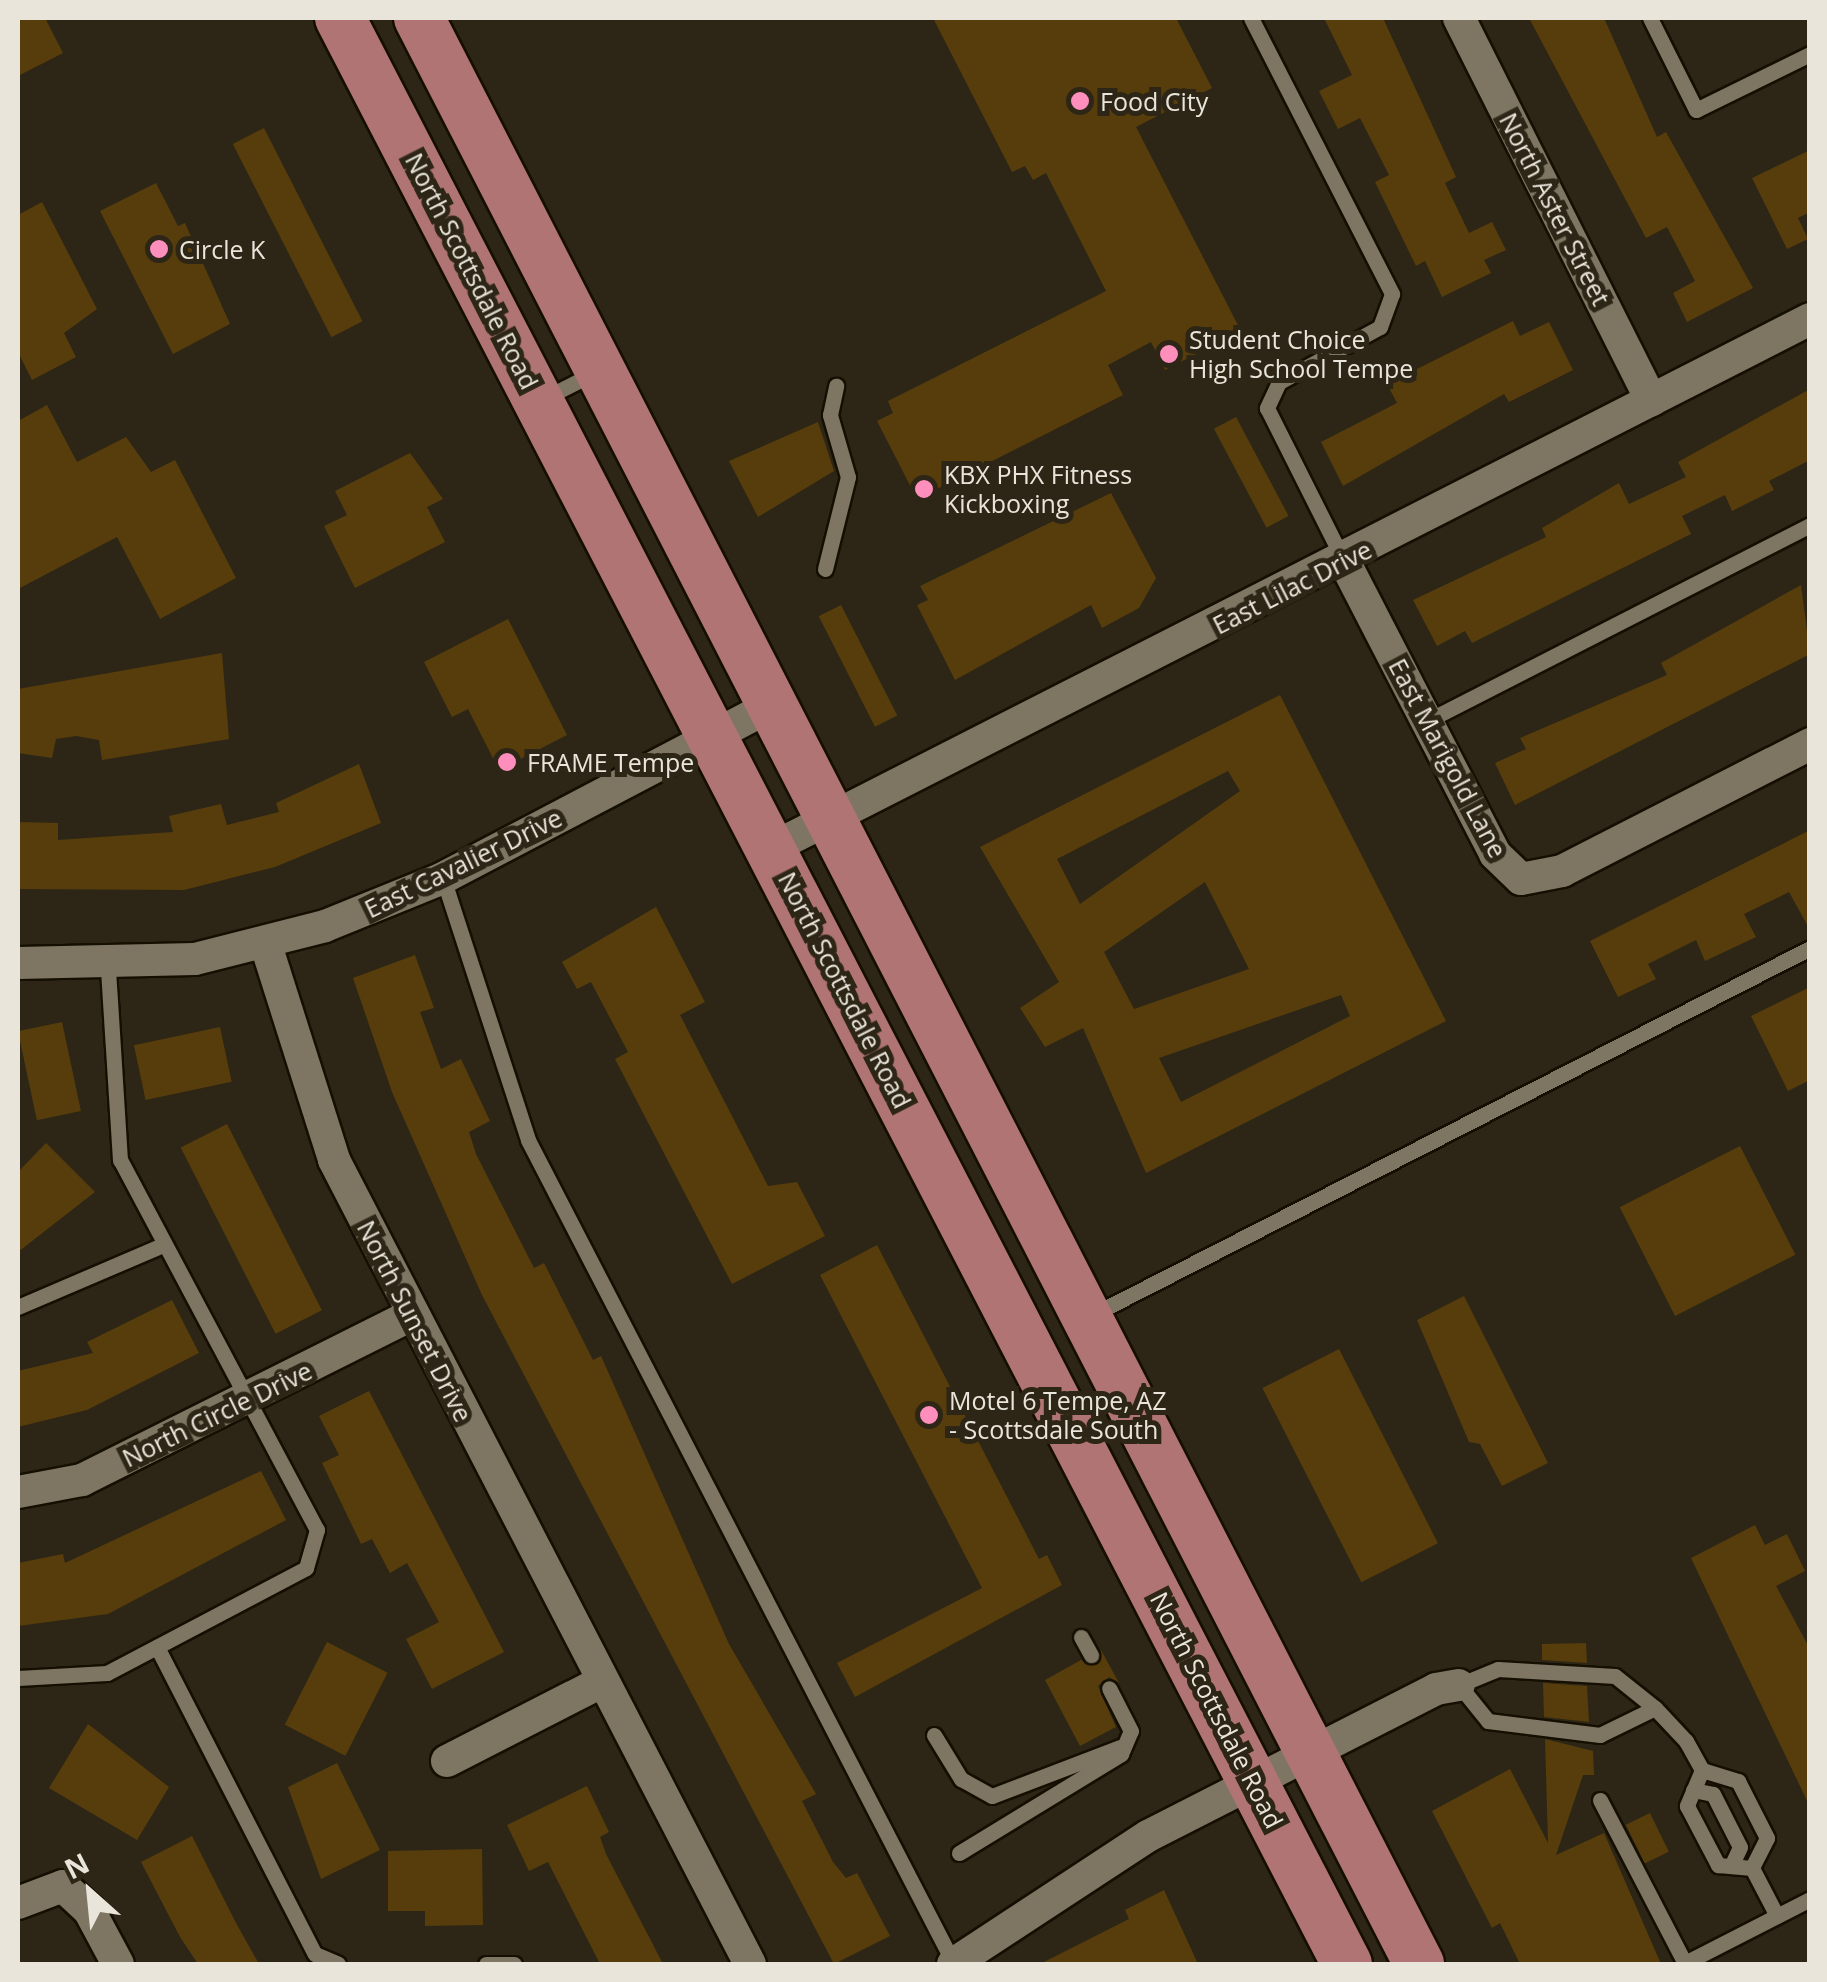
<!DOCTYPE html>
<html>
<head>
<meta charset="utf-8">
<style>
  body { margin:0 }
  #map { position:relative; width:1827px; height:1982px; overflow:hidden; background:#2d2616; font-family:"Open Sans",sans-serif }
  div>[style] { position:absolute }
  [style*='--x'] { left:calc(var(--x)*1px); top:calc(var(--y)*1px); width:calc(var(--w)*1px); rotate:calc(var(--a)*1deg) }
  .building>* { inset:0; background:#563d0b; transform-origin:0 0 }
  .roads { filter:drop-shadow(2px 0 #150f02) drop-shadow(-2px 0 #150f02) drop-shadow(0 2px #150f02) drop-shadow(0 -2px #150f02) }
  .lane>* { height:15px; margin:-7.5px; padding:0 7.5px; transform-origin:7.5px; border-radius:7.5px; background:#7e7663 }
  .street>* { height:32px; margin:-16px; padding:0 16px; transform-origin:16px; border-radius:16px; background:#7e7663 }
  .primary>* { height:50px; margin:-25px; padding:0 25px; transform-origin:25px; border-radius:25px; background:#b07474 }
  .dots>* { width:28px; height:28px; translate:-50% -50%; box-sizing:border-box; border:5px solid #2d2616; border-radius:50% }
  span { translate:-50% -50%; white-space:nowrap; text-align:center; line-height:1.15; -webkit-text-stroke:10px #2d2616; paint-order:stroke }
  .poi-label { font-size:25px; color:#e9e5da }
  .left { translate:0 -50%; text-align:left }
  .street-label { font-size:25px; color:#e9e5da }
  .frame { position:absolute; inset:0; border:20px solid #e9e5da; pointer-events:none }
  .north { position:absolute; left:40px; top:1842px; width:100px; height:100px; -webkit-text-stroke:8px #2d2616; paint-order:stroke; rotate:333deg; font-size:28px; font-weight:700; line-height:40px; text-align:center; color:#e9e5da }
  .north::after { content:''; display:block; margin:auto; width:35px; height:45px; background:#e9e5da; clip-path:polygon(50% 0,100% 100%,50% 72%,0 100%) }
</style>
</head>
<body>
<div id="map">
  <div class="building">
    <i style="clip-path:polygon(18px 18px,45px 18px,63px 53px,18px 76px)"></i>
    <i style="clip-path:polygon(933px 18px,1176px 18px,1212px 88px,1136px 127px,1241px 331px,1165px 370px,1151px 342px,1108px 365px,1123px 395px,917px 499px,877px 421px,893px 413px,888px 401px,1106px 291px,1046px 173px,1033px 180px,1025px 166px,1012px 172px)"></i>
    <i style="clip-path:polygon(1324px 18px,1383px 18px,1456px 177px,1445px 183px,1469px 233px,1492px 222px,1506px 250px,1484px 260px,1491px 273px,1442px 297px,1425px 261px,1416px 266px,1375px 182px,1389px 175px,1360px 118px,1338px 129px,1319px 91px,1352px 75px)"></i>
    <i style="clip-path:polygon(1529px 18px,1604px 18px,1657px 137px,1666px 132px,1753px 288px,1687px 322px,1673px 293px,1695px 281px,1667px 227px,1646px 238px)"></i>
    <i style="left:264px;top:128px;width:217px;height:35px;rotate:63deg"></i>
    <i style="clip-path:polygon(1810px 150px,1810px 212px,1798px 218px,1808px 239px,1787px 249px,1752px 178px)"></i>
    <i style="clip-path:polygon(156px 183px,178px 226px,185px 223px,230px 324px,173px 354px,100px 211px)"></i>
    <i style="clip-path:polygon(42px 202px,97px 309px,64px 333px,76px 357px,32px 380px,18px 352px,18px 215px)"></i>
    <i style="clip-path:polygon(1513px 321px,1520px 336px,1549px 322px,1573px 370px,1509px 402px,1504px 394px,1343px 486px,1321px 442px,1397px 403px,1387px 384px)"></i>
    <i style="clip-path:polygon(1810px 389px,1810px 460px,1769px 481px,1774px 490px,1732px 511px,1725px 495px,1682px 516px,1691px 534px,1472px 643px,1465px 631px,1437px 646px,1413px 600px,1546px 537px,1542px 528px,1619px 483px,1629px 504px,1686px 477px,1678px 462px)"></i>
    <i style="clip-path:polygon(47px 405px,77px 462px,126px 437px,151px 472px,175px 460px,236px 578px,160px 619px,117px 537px,18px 589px,18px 421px)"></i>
    <i style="left:1236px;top:417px;width:112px;height:25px;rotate:62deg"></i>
    <i style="clip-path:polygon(818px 422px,834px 471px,758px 517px,729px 461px)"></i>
    <i style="clip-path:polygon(410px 453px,443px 499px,427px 507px,445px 542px,355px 588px,324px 526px,347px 515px,335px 491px)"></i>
    <i style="clip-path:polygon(1111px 493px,1156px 578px,1139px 608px,1102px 628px,1091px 605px,955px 680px,917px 605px,928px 600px,920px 586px)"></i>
    <i style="clip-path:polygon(1801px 585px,1810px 654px,1515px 805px,1495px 763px,1526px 749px,1520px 738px,1667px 675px,1661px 663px)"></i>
    <i style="left:841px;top:605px;width:124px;height:25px;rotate:63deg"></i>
    <i style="clip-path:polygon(508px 619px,567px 735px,499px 770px,468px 709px,452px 717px,424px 662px)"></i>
    <i style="clip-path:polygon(222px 653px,229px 739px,102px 760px,99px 740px,76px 736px,56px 739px,52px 758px,18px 753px,18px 689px)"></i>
    <i style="clip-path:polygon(evenodd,1280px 695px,1446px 1021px,1146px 1173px,1083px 1028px,1045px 1047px,1020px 1008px,1059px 982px,980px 847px,1280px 695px,1228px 771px,1240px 791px,1080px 904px,1057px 859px,1228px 771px,1280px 695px,1205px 882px,1249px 969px,1134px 1009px,1104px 952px,1205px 882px,1280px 695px,1341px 995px,1350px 1016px,1181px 1102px,1159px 1058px,1341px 995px)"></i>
    <i style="clip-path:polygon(359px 764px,381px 823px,275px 867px,184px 890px,18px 889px,18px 822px,58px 823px,58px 840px,173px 832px,169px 816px,221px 804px,227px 825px,279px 812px,276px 803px)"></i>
    <i style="clip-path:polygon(1810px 830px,1810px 930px,1789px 892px,1744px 914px,1756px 937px,1705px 961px,1696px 940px,1648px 964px,1656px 979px,1618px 997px,1590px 941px)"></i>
    <i style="clip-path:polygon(656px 907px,705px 1002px,680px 1015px,768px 1186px,797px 1182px,825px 1236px,732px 1284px,615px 1059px,628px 1052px,591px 982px,577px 989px,562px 962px)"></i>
    <i style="clip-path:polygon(415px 955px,434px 1008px,420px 1012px,441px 1069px,461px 1059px,490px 1121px,469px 1132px,476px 1154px,534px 1268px,544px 1263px,593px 1360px,601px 1356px,729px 1644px,816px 1794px,802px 1801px,833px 1862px,846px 1878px,857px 1873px,890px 1936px,834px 1964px,482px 1295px,392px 1092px,353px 978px)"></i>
    <i style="clip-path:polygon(1810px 987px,1810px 1080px,1788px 1091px,1751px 1016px)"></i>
    <i style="left:62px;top:1022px;width:91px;height:45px;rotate:78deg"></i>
    <i style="left:220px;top:1027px;width:56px;height:88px;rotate:78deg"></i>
    <i style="left:227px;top:1124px;width:209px;height:52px;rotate:63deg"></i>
    <i style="clip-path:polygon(46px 1143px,95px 1192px,18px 1252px,18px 1172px)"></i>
    <i style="left:1740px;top:1146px;width:122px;height:135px;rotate:63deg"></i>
    <i style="clip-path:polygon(877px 1245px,1039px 1559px,1047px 1555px,1062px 1585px,855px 1697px,837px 1663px,982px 1588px,820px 1275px)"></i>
    <i style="clip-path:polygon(1464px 1296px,1548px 1463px,1502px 1486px,1480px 1444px,1469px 1442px,1417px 1320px)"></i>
    <i style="clip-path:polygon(172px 1300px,199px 1353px,87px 1410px,18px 1427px,18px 1371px,93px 1353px,87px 1342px)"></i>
    <i style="left:1339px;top:1349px;width:218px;height:86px;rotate:63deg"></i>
    <i style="clip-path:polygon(369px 1391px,504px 1652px,432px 1689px,406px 1639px,439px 1622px,407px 1563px,390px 1573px,372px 1539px,361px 1544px,322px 1463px,339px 1455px,319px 1416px)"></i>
    <i style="clip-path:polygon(261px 1471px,286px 1520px,108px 1614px,18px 1626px,18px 1563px,63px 1554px,65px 1563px)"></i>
    <i style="clip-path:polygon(1755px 1525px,1765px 1545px,1787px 1534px,1805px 1571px,1776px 1586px,1810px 1649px,1810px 1807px,1691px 1558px)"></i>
    <i style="left:327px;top:1642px;width:68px;height:93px;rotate:27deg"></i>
    <i style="clip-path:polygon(1586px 1643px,1587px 1663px,1542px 1660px,1542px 1644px)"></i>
    <i style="clip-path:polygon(1101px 1650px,1119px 1683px,1109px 1677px,1098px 1686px,1116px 1727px,1080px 1746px,1045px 1680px,1081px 1660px,1096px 1665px)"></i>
    <i style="clip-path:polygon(1543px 1683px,1587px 1686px,1589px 1722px,1544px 1717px)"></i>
    <i style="clip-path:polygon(88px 1724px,169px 1787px,137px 1840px,49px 1788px)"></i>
    <i style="clip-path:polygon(1545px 1739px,1593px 1751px,1594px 1775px,1583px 1775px,1556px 1855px,1604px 1833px,1661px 1964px,1520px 1964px,1500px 1923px,1492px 1928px,1432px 1811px,1510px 1769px,1548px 1843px)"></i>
    <i style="clip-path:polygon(337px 1763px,380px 1850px,321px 1879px,288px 1787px)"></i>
    <i style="clip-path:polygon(587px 1786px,609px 1832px,600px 1837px,606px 1854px,663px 1964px,600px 1964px,548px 1862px,529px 1871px,507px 1825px)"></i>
    <i style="left:1650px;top:1813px;width:43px;height:27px;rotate:64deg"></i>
    <i style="clip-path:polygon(192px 1836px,236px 1923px,259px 1964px,198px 1964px,180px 1937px,141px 1862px)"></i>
    <i style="clip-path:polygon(482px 1849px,483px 1925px,425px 1926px,425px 1911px,388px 1911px,388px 1851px)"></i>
    <i style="clip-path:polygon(1164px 1890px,1198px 1964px,1040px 1964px,1129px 1919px,1125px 1910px)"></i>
  </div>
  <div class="roads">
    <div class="lane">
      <i style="--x:1251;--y:18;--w:310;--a:62.9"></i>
      <i style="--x:1392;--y:294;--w:35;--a:110"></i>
      <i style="--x:1380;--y:327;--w:115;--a:151.4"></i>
      <i style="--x:1279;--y:382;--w:29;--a:115"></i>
      <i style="--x:1267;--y:408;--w:171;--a:63.3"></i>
      <i style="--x:1650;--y:18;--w:103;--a:63.4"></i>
      <i style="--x:1696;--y:110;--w:127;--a:-26.2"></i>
      <i style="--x:543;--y:399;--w:57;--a:-27"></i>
      <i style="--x:825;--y:569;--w:95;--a:-76"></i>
      <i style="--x:848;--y:477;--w:65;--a:-106.2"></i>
      <i style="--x:830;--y:415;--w:30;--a:-78"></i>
      <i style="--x:1427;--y:721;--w:430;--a:-27.1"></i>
      <i style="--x:443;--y:878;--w:275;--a:72"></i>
      <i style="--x:528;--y:1140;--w:928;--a:62.66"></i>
      <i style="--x:18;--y:1307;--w:155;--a:-23.2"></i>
      <i style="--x:1092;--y:1315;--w:806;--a:-27.07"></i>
      <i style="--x:1081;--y:1637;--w:21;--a:61"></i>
      <i style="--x:157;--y:1647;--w:345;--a:62.8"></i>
      <i style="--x:315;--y:1954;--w:25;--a:23"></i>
      <i style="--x:18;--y:1678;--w:89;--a:-3.2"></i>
      <i style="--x:107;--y:1673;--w:225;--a:-27.8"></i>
      <i style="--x:306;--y:1568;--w:40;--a:-74"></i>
      <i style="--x:317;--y:1530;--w:419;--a:-118"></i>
      <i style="--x:120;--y:1160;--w:193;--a:-93.6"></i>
      <i style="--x:1655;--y:1708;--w:61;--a:153.9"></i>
      <i style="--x:1600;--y:1735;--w:113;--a:-172.9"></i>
      <i style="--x:1488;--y:1721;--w:46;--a:-128.9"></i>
      <i style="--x:1459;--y:1685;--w:42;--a:-22.3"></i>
      <i style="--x:1498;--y:1669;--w:117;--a:3.4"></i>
      <i style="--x:1615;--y:1676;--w:51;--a:38.7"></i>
      <i style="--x:1655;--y:1708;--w:45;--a:46.8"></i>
      <i style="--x:1686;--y:1741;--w:33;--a:61"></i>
      <i style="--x:1702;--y:1770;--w:38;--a:17"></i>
      <i style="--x:1738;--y:1781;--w:64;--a:63"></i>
      <i style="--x:1767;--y:1838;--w:34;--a:117"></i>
      <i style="--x:934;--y:1735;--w:52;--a:58.5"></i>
      <i style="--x:961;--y:1779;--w:35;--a:29"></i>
      <i style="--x:992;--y:1796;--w:137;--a:-20.9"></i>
      <i style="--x:1702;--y:1770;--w:39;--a:113"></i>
      <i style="--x:1687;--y:1806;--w:67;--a:62.3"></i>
      <i style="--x:1718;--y:1865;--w:34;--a:5"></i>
      <i style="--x:1693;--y:1790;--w:20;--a:11"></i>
      <i style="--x:1713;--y:1794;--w:59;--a:63"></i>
      <i style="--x:1740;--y:1847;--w:21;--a:115"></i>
      <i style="--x:1600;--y:1800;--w:184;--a:62.5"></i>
      <i style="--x:1685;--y:1963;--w:140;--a:-27.1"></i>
      <i style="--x:959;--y:1853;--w:190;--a:-31.4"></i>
      <i style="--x:1121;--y:1754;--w:25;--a:-67"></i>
      <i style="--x:1131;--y:1731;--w:48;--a:-117.1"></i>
      <i style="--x:1752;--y:1868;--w:54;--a:62.5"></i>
      <i style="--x:486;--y:1964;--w:28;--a:0"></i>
    </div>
    <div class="street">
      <i style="--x:1459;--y:18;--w:428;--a:63.3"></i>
      <i style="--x:1344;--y:561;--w:330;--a:62.7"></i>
      <i style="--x:1495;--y:854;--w:36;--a:44"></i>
      <i style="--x:1521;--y:879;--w:42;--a:-11"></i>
      <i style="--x:1562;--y:871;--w:279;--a:-27.1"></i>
      <i style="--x:772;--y:848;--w:1165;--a:-27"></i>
      <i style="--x:266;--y:945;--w:225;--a:72.4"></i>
      <i style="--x:334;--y:1160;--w:905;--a:62.64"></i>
      <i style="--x:18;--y:963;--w:177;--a:-1.3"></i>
      <i style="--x:195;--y:959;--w:134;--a:-14.2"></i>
      <i style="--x:325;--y:926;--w:127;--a:-22.1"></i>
      <i style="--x:443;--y:878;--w:369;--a:-27.7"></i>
      <i style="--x:18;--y:1492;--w:65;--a:-10.6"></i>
      <i style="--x:82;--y:1480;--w:367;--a:-26.6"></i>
      <i style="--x:447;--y:1761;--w:175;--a:-27.1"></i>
      <i style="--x:18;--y:1903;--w:48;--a:-20.7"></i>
      <i style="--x:63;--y:1886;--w:35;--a:43"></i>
      <i style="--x:89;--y:1910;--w:61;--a:61.8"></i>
      <i style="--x:953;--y:1964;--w:233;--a:-33.3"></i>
      <i style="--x:1148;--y:1836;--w:323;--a:-27"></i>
      <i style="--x:1436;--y:1689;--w:23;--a:-10"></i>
    </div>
    <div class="primary">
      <i style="--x:340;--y:18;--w:2191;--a:62.64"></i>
      <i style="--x:419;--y:18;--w:2188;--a:62.8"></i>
    </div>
  </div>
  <div class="dots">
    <i style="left:1080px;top:101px;background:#fe8ebb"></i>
    <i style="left:159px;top:249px;background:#fe8ebb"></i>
    <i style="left:1169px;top:354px;background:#fe8ebb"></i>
    <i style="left:924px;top:489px;background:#fe8ebb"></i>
    <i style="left:507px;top:762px;background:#fe8ebb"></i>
    <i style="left:929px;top:1415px;background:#fe8ebb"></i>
  </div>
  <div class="poi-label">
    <span class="left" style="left:1100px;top:101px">Food City</span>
    <span class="left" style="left:179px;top:249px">Circle K</span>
    <span class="left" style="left:1189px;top:354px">Student Choice<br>High School Tempe</span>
    <span class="left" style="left:944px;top:489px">KBX PHX Fitness<br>Kickboxing</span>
    <span class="left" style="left:527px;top:762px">FRAME Tempe</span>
    <span class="left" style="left:949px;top:1415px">Motel 6 Tempe, AZ<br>- Scottsdale South</span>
  </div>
  <div class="street-label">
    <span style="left:1555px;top:209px;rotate:63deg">North Aster Street</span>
    <span style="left:472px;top:271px;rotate:63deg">North Scottsdale Road</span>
    <span style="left:1292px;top:587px;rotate:-27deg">East Lilac Drive</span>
    <span style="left:1448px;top:758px;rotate:62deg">East Marigold Lane</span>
    <span style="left:463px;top:863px;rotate:-26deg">East Cavalier Drive</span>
    <span style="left:845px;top:990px;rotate:63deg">North Scottsdale Road</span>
    <span style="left:415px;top:1321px;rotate:63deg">North Sunset Drive</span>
    <span style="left:217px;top:1414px;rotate:-26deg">North Circle Drive</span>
    <span style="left:1217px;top:1710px;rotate:63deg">North Scottsdale Road</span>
  </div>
  <div class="frame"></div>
  <div class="north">N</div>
</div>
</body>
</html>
